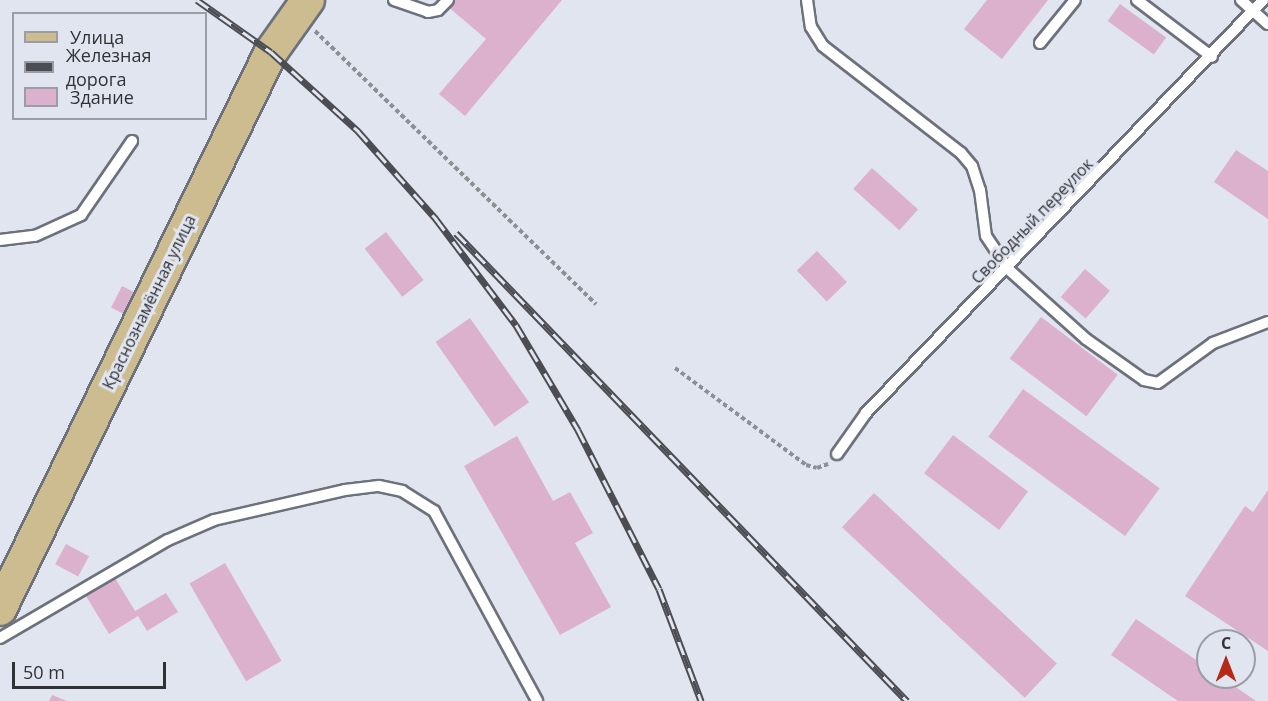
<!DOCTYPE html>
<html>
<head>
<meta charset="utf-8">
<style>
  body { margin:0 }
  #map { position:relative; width:1268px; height:701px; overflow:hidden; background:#e0e5f0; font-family:"Open Sans",sans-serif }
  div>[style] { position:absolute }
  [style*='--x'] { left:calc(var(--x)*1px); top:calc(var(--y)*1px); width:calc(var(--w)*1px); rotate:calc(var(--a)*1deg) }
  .building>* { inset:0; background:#dcb1cd; transform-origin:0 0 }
  .path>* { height:4px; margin-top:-2px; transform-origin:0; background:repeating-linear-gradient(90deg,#8b8f96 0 4.5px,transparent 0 7.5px) }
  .roads { filter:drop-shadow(2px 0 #6d717b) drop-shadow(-2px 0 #6d717b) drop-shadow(0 2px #6d717b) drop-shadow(0 -2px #6d717b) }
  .service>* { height:10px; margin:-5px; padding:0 5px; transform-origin:5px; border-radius:5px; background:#fff }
  .primary>* { height:32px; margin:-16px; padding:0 16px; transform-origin:16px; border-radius:16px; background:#cdbc8f }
  .rail>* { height:7px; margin-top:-3.5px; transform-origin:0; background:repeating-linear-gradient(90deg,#e0e5f0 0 14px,#4b4d52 0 28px); box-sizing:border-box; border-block:2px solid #4b4d52 }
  span { translate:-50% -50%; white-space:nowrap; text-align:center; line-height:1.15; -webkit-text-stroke:6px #e0e5f0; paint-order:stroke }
  .street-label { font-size:16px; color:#303236 }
  .legend { position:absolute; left:12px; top:12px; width:195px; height:108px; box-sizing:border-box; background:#e0e5f0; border:2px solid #9a9da6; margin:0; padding:8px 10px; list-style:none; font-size:18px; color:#303236 }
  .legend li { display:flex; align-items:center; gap:12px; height:30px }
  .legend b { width:30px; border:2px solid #9a9da6 }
  .north { position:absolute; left:1196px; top:629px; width:60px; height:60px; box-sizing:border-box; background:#e0e5f0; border:2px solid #9a9da6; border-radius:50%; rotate:0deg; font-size:16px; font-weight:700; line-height:24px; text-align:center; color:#303236 }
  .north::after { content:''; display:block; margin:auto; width:21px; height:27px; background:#b62918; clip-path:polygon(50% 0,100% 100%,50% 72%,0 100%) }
  .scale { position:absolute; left:12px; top:662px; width:154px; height:27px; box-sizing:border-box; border:3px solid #303236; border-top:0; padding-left:8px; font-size:18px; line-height:21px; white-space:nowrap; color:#303236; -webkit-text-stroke:4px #e0e5f0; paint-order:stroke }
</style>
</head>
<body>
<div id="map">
  <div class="building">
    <i style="clip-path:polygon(440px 0,562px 0,465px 116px,439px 94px,486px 39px)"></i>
    <i style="clip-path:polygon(987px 0,1048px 0,1002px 59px,964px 29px)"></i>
    <i style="left:1120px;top:4px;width:57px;height:21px;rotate:36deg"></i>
    <i style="clip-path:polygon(1236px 150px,1268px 171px,1268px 219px,1214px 182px)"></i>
    <i style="left:872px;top:168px;width:62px;height:28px;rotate:42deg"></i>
    <i style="left:386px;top:232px;width:61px;height:27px;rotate:52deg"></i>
    <i style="left:817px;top:251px;width:43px;height:28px;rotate:46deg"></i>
    <i style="left:1085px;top:269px;width:33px;height:37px;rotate:41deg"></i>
    <i style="left:122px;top:286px;width:16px;height:24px;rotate:27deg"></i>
    <i style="left:1041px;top:317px;width:96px;height:52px;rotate:37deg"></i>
    <i style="left:470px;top:318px;width:103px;height:42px;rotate:55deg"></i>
    <i style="left:1023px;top:389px;width:169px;height:59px;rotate:36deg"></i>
    <i style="left:953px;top:435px;width:94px;height:48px;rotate:37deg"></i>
    <i style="clip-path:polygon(517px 436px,553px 501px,570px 492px,593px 533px,575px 543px,611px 607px,560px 635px,464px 466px)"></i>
    <i style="clip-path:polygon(1268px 490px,1268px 651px,1185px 596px,1245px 506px,1253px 512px)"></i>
    <i style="left:874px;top:493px;width:250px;height:47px;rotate:43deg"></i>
    <i style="left:66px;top:544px;width:26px;height:23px;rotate:28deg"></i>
    <i style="left:225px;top:563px;width:113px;height:41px;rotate:60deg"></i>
    <i style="clip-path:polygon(115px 578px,135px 611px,166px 593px,178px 612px,147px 631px,138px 616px,109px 634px,86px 596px)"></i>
    <i style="clip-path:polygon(1136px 619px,1208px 668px,1208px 677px,1221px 677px,1256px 701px,1178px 701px,1111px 655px)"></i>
    <i style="clip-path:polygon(52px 695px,67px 701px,49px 701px)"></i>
  </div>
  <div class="path">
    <i style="--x:315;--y:31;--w:392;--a:44.2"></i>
    <i style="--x:675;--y:368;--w:163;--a:36.5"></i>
    <i style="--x:806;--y:465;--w:11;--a:15"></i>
    <i style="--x:817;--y:468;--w:12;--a:-20"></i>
  </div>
  <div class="roads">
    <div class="service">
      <i style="--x:394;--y:0;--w:36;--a:19"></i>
      <i style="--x:428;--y:12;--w:10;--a:-11"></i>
      <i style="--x:438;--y:10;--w:14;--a:-45"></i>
      <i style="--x:807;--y:0;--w:27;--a:82"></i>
      <i style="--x:811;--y:27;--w:22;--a:58"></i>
      <i style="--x:823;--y:46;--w:175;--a:37.8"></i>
      <i style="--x:961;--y:153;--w:17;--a:50"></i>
      <i style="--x:972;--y:166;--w:25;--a:72"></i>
      <i style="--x:980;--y:190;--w:46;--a:82.6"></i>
      <i style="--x:986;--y:236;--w:40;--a:56"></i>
      <i style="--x:1008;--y:269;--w:105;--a:41.9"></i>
      <i style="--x:1086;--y:339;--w:71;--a:35.3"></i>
      <i style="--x:1144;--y:380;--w:14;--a:12"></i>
      <i style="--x:1158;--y:383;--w:68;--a:-36"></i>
      <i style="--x:1213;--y:343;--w:59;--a:-20.9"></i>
      <i style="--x:1137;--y:0;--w:94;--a:37.2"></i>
      <i style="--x:1241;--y:0;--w:36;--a:42"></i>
      <i style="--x:1040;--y:43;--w:55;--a:-50.9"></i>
      <i style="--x:0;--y:240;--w:35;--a:-7"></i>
      <i style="--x:35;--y:236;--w:51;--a:-24.5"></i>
      <i style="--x:81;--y:215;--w:90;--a:-55.4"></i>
      <i style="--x:837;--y:454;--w:50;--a:-54.7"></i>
      <i style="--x:866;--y:413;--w:573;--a:-46.13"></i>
      <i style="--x:0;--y:638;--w:194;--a:-30.3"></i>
      <i style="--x:168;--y:540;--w:50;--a:-23.5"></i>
      <i style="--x:214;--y:520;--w:134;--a:-12.9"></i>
      <i style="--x:345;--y:490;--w:34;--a:-7"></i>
      <i style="--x:379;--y:486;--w:24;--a:12"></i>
      <i style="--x:402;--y:491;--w:38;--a:32"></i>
      <i style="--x:434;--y:511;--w:216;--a:61.5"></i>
    </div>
    <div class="primary">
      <i style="--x:0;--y:609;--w:619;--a:-64.06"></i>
      <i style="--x:271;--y:52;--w:64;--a:-54.6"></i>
    </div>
  </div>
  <div class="rail">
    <i style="--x:197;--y:0;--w:90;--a:35.1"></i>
    <i style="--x:271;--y:52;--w:118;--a:42.2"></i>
    <i style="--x:358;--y:131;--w:118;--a:48.4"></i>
    <i style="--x:436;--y:219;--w:133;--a:53"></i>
    <i style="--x:516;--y:325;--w:122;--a:59.4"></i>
    <i style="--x:578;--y:430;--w:178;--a:63"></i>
    <i style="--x:659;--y:589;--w:120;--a:69.4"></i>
    <i style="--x:456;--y:233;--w:650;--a:46.06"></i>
  </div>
  <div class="street-label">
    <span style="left:1032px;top:221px;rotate:-46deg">Свободный переулок</span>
    <span style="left:149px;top:302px;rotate:-64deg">Краснознамённая улица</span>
  </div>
  <ul class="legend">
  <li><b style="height:8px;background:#cdbc8f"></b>Улица</li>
  <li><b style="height:8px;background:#4b4d52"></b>Железная дорога</li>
  <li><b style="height:16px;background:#dcb1cd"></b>Здание</li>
  </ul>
  <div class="north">С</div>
  <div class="scale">50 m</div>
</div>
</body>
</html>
